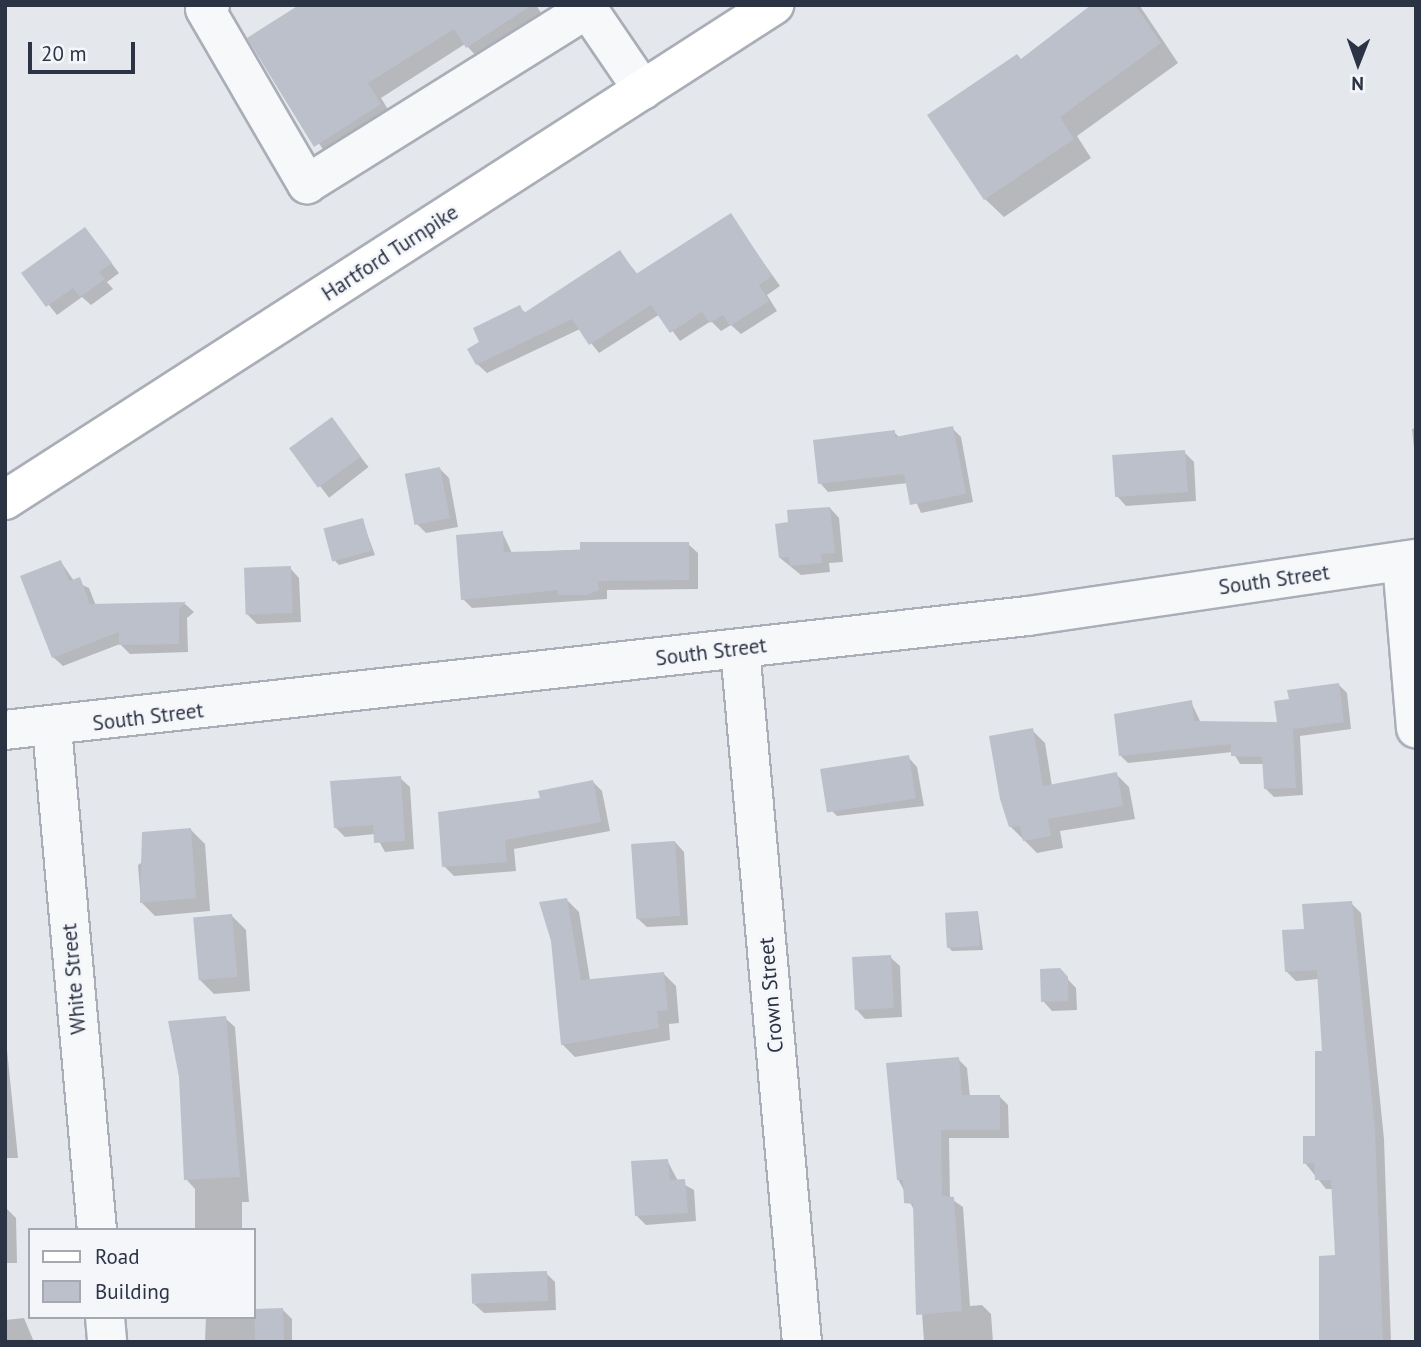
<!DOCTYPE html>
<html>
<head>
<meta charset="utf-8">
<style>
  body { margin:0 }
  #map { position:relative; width:1421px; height:1347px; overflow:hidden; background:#e4e7ec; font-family:"PT Sans",sans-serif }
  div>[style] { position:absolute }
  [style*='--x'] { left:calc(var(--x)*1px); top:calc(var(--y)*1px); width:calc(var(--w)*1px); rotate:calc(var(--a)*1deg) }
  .shadow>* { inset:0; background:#0003; transform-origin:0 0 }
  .building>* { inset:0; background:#bbc0ca; transform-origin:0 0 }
  .roads { filter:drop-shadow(2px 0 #a9aeb7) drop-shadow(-2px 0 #a9aeb7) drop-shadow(0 2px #a9aeb7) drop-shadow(0 -2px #a9aeb7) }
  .minor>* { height:38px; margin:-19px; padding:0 19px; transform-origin:19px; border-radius:19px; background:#f7f8fa }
  .major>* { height:38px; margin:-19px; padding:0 19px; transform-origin:19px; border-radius:19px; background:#fff }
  span { translate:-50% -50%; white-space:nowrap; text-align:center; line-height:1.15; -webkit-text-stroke:5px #f4f6f9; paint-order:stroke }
  .street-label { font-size:21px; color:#2b3445 }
  .frame { position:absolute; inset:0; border:7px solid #2b3445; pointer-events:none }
  .legend { position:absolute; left:28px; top:1228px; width:228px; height:91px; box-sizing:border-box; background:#f4f6f9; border:2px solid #a4a8b1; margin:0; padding:9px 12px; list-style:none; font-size:21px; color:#2b3445 }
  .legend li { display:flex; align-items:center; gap:14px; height:35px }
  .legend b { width:35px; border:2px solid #a4a8b1 }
  .north { position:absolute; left:1323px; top:28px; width:70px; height:70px; -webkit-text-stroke:5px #f4f6f9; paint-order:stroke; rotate:181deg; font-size:19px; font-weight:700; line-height:28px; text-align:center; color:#2b3445 }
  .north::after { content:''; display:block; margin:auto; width:24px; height:32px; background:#2b3445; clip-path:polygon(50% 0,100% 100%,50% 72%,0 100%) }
  .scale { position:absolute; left:28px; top:42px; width:107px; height:32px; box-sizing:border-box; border:4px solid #2b3445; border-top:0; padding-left:9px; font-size:21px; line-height:24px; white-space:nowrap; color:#2b3445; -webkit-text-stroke:5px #f4f6f9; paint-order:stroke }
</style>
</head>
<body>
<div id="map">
  <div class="shadow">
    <i style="clip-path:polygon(303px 5px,536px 5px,545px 19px,481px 61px,465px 44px,381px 98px,394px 119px,330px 160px,250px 39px)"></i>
    <i style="clip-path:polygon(1097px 5px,1140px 6px,1178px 63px,1077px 136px,1091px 158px,1004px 217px,985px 199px,1021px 61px)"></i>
    <i style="clip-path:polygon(730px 215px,780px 286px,767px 295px,777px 311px,741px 334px,731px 325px,721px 331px,711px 321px,680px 341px,660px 314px,599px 353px,580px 329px,487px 373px,477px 364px,481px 342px,520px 308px,526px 313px,620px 252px,638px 275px)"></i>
    <i style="clip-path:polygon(85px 229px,119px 273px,107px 282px,113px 289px,91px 305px,82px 297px,57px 315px,24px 274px)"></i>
    <i style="left:331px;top:419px;width:61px;height:50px;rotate:52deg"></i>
    <i style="clip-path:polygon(952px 428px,961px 437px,973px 502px,921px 513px,908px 483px,828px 492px,820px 483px,894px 432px,900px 438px)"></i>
    <i style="clip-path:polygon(1416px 428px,1416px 467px,1412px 429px)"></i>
    <i style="clip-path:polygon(1184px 452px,1194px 462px,1196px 501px,1126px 506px,1117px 496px)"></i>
    <i style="clip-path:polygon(440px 469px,449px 478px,458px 527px,426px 533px,417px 524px)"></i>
    <i style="clip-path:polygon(830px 508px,839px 518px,843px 562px,829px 563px,830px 572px,801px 575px,780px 558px,790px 524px)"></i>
    <i style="clip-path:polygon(362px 520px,375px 555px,339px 565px,335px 561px)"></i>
    <i style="clip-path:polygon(502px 532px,512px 553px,688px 544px,698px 553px,698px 589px,607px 590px,607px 599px,472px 608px,463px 599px)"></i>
    <i style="clip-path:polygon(61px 562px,74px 581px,89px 588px,96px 606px,185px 604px,194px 612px,187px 618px,188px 652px,130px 654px,120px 644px,63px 666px,53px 657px)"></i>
    <i style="clip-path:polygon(290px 568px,299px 578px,301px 622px,257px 624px,247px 614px)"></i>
    <i style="clip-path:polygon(1339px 685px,1347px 693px,1351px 729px,1300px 736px,1303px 795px,1274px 797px,1266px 789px,1264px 764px,1240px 764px,1233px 752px,1128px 763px,1120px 755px,1191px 702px,1201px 723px,1279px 724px,1291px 700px)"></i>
    <i style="clip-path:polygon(1032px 730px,1045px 743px,1052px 786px,1116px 774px,1129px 787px,1135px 819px,1060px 831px,1063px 848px,1037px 853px,1011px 827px)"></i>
    <i style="clip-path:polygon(908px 757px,917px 767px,924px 806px,837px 816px,827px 806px)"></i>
    <i style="clip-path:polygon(400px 778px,410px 787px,414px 849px,385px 852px,375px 834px,345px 837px,335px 827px)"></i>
    <i style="clip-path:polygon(593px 782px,602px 791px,610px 831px,514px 849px,516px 871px,454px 876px,444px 866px,542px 800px)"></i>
    <i style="clip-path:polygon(191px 830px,205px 844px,210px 911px,155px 916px,141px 902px,138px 865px)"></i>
    <i style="clip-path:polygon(675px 842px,684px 852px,688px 925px,647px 927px,637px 918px)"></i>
    <i style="clip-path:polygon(567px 900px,579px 912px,590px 980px,664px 974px,676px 986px,679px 1023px,669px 1024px,670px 1040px,575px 1057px,562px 1044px)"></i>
    <i style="clip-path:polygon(1351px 903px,1361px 913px,1384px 1139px,1391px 1342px,1321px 1342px,1337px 1257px,1334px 1189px,1326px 1189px,1305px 1163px,1317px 1137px,1324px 1052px,1319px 979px,1296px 981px,1286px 971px,1305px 930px)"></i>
    <i style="clip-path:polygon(978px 913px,983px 950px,952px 951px,948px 947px)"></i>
    <i style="clip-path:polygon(231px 915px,246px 930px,250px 991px,214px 994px,200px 980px)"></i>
    <i style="clip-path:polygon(890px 957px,900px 966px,902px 1017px,865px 1019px,856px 1009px)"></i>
    <i style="clip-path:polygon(1059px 970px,1076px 988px,1077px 1010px,1052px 1011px,1043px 1001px)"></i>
    <i style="clip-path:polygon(225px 1018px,235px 1027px,249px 1202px,242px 1202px,242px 1230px,195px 1230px,195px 1189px,186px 1179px)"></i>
    <i style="clip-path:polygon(5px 1030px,18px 1158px,5px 1158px)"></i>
    <i style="clip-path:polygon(958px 1059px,967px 1068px,970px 1097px,999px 1096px,1008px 1105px,1009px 1138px,949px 1138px,950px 1198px,963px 1207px,970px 1306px,982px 1305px,991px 1314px,993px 1342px,924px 1342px,915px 1212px,898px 1179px)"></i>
    <i style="clip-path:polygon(667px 1160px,678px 1181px,694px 1190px,696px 1221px,646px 1225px,637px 1216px)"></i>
    <i style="clip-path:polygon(7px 1209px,16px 1218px,17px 1263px,5px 1263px)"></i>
    <i style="clip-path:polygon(546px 1273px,555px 1282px,556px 1310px,484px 1313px,474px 1304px)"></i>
    <i style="clip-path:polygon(283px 1310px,292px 1319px,292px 1342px,205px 1342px,206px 1317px)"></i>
    <i style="clip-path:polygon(24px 1318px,34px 1342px,5px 1342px,5px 1320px)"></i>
  </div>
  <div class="building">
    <i style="clip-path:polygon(299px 5px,532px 5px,466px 48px,454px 29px,368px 83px,381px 104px,314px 147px,247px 38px)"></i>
    <i style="clip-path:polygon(1091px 5px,1135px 5px,1161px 43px,1060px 117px,1074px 139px,984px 200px,927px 115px,1017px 54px,1021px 59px)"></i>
    <i style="clip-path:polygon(731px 213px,772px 276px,759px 285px,769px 301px,730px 326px,723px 315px,710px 323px,702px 312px,670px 333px,651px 305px,589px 345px,572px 319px,476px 365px,467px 349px,479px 342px,473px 328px,520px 305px,524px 313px,620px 250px,636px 274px)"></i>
    <i style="clip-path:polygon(85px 227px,112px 263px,99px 272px,105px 279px,80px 297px,73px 288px,46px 307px,21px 273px)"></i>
    <i style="left:332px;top:417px;width:49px;height:53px;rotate:54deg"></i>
    <i style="clip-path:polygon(953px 426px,966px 494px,910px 505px,904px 474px,818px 484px,813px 440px,895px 430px,895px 437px)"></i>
    <i style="left:1185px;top:450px;width:42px;height:73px;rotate:86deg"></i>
    <i style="left:440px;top:467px;width:52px;height:36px;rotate:79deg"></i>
    <i style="clip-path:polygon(830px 507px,835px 553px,821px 554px,822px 563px,790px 566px,789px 557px,779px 558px,775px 524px,788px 522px,787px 510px)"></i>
    <i style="left:363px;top:518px;width:34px;height:41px;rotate:75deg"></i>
    <i style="clip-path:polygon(503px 531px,504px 552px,580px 550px,580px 542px,689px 542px,689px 580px,598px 581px,599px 590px,587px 595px,558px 595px,558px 590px,461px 600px,456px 535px)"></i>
    <i style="clip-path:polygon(61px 560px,69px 581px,80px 577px,90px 604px,186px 602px,179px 609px,179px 644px,119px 645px,119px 632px,52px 658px,20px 576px)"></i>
    <i style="left:291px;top:566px;width:47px;height:47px;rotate:88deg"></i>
    <i style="clip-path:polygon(1339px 683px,1344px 722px,1293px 729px,1296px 788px,1264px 789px,1262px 757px,1231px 756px,1231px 744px,1119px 756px,1114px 714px,1192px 700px,1194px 721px,1277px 722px,1274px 701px,1289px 699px,1287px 690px)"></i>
    <i style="clip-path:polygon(1033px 728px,1043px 786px,1117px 772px,1123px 806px,1048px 819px,1051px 836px,1023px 841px,1020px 826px,1009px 827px,1000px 799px,989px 736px)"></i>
    <i style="left:909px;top:755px;width:44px;height:90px;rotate:81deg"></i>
    <i style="clip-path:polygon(401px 776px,405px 841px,374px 843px,373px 825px,334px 828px,330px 781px)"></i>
    <i style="clip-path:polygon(593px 780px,601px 822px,505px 840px,507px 862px,442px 867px,438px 812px,540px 798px,538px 791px)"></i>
    <i style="clip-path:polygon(191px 828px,196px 898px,140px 903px,142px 832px)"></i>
    <i style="left:675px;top:841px;width:75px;height:44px;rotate:86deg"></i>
    <i style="clip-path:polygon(567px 898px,581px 980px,664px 972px,668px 1010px,657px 1011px,659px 1028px,561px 1045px,551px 941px,539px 902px)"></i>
    <i style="clip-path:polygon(1352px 901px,1375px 1129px,1383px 1342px,1319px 1342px,1319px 1256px,1335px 1255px,1331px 1180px,1315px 1180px,1314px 1163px,1303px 1164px,1303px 1136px,1315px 1136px,1315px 1051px,1322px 1051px,1317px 970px,1285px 972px,1282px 930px,1304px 929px,1302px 904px)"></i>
    <i style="left:978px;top:911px;width:35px;height:33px;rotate:87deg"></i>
    <i style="left:232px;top:914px;width:63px;height:39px;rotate:85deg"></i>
    <i style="left:891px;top:955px;width:53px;height:39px;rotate:87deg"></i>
    <i style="clip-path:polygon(1060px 968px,1068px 977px,1068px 1001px,1041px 1002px,1040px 969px)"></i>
    <i style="clip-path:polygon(226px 1016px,240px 1177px,184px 1180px,179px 1077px,168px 1021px)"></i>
    <i style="clip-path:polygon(959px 1057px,962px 1095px,1000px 1095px,1000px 1130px,941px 1130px,942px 1196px,954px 1197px,962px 1311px,916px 1315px,913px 1204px,904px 1203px,903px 1180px,897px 1180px,886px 1063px)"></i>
    <i style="clip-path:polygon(668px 1159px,670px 1180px,685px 1179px,688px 1213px,635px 1216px,631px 1161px)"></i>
    <i style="left:547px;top:1271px;width:30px;height:76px;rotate:88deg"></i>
    <i style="left:283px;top:1308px;width:34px;height:29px;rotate:88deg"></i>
  </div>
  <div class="roads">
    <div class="minor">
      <i style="--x:210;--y:5;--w:6;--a:141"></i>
      <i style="--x:205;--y:9;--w:203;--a:59.8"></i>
      <i style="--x:307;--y:184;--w:330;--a:-32"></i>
      <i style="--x:585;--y:5;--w:103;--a:55.7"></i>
      <i style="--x:1402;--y:562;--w:167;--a:85.2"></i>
      <i style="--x:740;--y:649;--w:696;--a:84.89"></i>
      <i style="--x:52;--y:728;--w:504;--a:84.88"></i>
      <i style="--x:5;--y:730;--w:1029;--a:-6.36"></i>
      <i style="--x:1028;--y:616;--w:392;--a:-8.4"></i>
      <i style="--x:105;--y:1317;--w:25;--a:85"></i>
    </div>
    <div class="major">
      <i style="--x:5;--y:500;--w:915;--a:-32.77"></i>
    </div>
  </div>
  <div class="street-label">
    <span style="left:390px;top:253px;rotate:-33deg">Hartford Turnpike</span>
    <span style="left:1274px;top:580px;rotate:-8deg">South Street</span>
    <span style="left:711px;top:652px;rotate:-7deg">South Street</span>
    <span style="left:148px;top:717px;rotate:-7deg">South Street</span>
    <span style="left:74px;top:979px;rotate:-95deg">White Street</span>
    <span style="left:771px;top:995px;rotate:-95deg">Crown Street</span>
  </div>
  <div class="frame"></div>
  <ul class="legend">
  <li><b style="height:9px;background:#fff"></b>Road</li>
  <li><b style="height:19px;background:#bbc0ca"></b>Building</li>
  </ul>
  <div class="north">N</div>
  <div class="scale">20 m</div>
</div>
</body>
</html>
